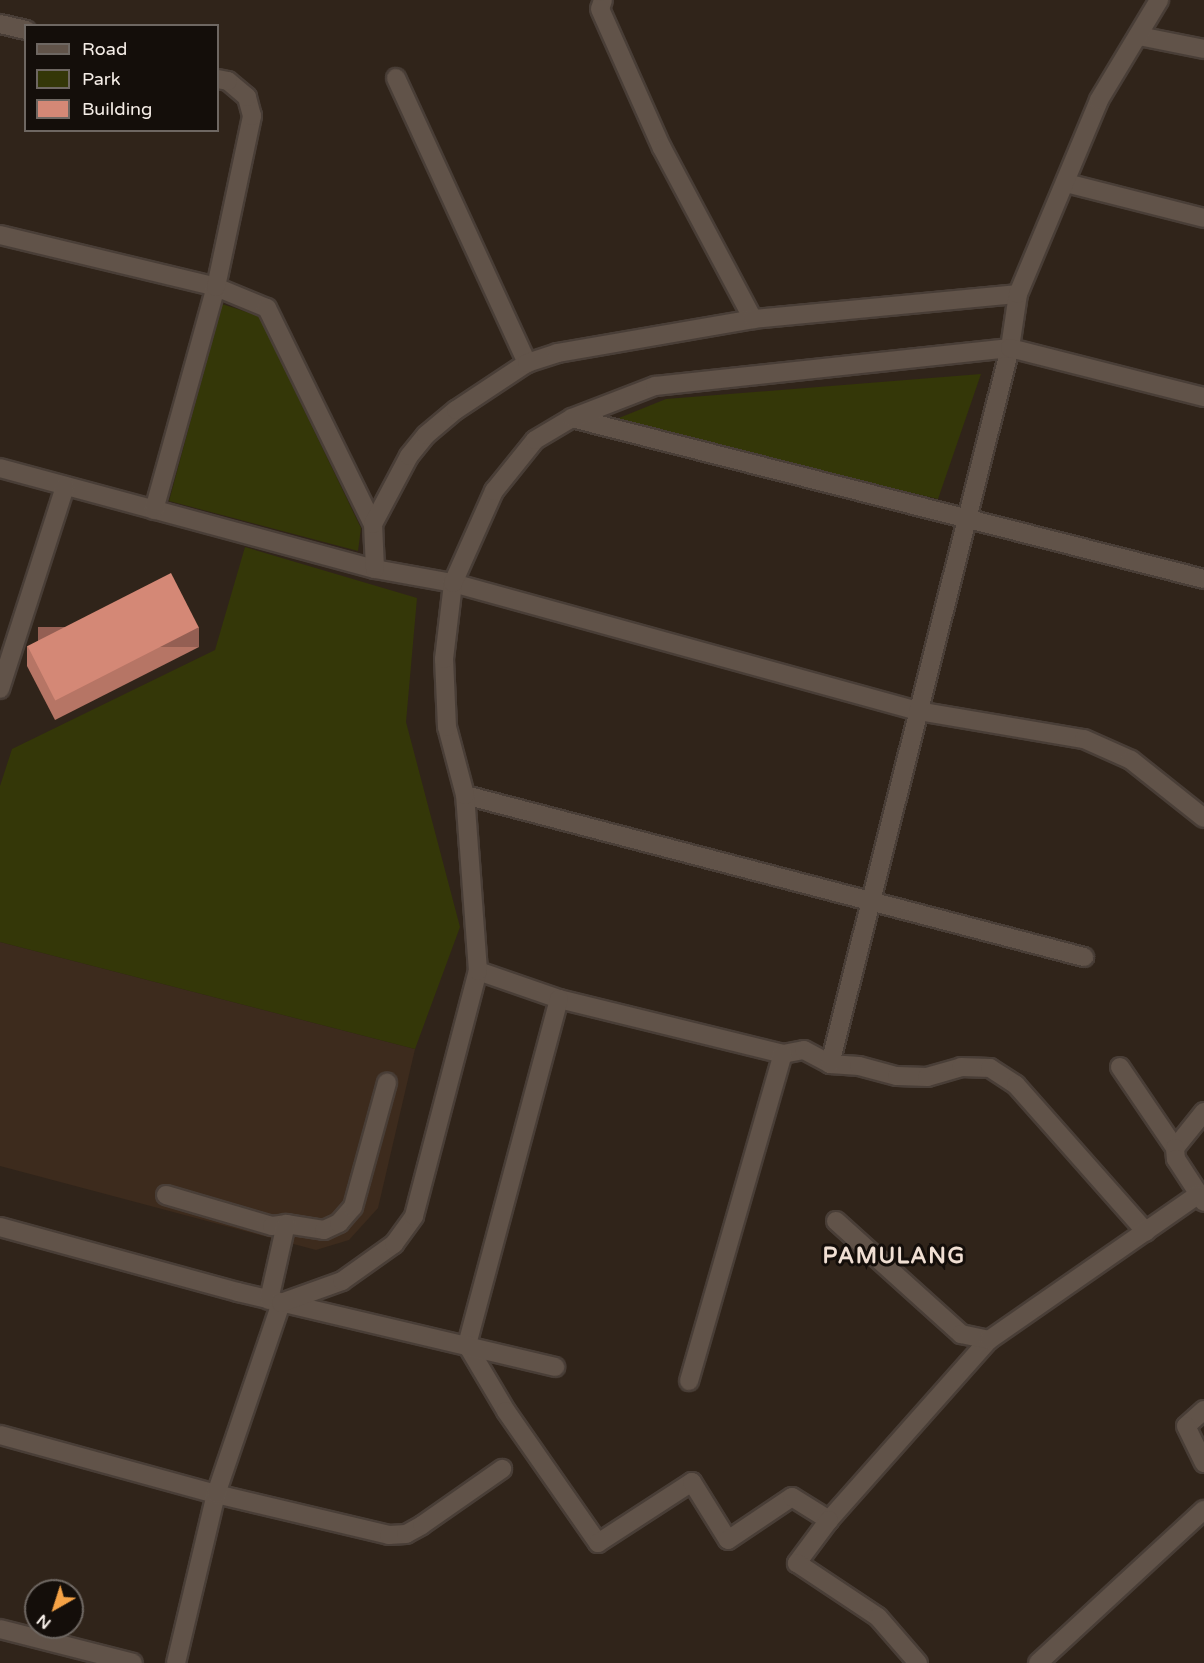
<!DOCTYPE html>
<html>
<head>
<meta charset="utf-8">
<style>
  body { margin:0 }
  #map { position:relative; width:1204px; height:1663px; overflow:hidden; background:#30241a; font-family:"Varela Round",sans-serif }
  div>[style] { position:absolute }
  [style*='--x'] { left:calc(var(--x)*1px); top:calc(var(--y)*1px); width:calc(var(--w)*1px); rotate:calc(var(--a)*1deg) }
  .built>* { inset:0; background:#3d2b1d }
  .green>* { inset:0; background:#343708 }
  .roads { filter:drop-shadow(2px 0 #493e37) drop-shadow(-2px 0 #493e37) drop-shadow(0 2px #493e37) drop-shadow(0 -2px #493e37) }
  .minor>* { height:18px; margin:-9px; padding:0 9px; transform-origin:9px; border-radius:9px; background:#615349 }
  .wall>* { inset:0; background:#b67565 }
  .shaded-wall>* { inset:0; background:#945f53; transform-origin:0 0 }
  .building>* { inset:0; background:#d48876; transform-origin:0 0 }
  span { translate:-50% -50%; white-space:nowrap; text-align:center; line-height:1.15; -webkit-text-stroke:6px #140e0a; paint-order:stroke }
  .district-label { font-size:22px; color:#f0dfd3; font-weight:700; letter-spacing:1.5px }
  .legend { position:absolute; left:24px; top:24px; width:195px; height:108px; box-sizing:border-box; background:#140e0a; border:2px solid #6e6762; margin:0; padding:8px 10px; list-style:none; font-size:18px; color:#f5ede7 }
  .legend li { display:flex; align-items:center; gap:12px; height:30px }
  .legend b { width:30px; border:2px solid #6e6762 }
  .north { position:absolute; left:24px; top:1579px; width:60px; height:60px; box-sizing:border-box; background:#140e0a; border:2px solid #6e6762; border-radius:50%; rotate:219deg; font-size:16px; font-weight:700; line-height:24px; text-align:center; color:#f5ede7 }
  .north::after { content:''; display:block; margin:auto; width:21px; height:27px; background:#f5a246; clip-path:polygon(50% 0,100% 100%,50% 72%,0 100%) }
</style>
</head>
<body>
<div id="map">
  <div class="built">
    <i style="clip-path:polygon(0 942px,415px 1049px,378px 1208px,349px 1240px,316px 1250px,0 1166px)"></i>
  </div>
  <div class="green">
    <i style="clip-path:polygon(222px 304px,259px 316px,361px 528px,358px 551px,169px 501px)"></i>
    <i style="clip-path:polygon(981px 374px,938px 499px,609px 422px,666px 399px)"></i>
    <i style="clip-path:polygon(245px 547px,417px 598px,406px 722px,460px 927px,415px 1049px,0 942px,0 786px,12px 749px,215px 650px)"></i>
  </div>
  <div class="roads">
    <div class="minor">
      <i style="--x:603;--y:0;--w:9;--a:108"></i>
      <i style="--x:600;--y:9;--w:152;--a:66"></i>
      <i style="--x:662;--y:148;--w:194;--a:62"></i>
      <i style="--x:0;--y:24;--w:27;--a:13"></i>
      <i style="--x:1139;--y:36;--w:66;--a:11.3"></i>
      <i style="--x:396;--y:78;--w:314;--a:65.3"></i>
      <i style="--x:1066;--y:183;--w:142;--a:14.2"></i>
      <i style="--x:0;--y:235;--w:222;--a:13.5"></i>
      <i style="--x:216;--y:287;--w:55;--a:22.4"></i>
      <i style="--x:267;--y:308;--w:241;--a:63.9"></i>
      <i style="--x:572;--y:418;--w:652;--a:14.29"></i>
      <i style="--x:0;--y:468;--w:388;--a:15.1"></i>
      <i style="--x:375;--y:569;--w:79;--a:10.2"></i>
      <i style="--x:453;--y:583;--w:482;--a:15.4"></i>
      <i style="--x:918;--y:711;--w:168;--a:9.6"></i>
      <i style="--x:1084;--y:739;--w:51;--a:24.1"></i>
      <i style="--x:1131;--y:760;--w:93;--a:38.5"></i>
      <i style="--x:154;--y:510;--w:231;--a:-74.5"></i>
      <i style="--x:216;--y:287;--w:175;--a:-78.1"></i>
      <i style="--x:252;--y:116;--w:20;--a:-105"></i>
      <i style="--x:247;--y:97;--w:25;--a:-140"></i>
      <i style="--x:228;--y:81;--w:10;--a:-169"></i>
      <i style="--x:375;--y:569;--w:45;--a:-92.5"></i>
      <i style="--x:373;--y:524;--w:77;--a:-62.1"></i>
      <i style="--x:409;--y:456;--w:27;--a:-51"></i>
      <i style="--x:426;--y:435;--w:39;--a:-40"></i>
      <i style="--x:456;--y:410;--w:85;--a:-33.5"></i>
      <i style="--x:527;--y:363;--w:32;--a:-18"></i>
      <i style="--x:557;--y:353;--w:199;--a:-9.8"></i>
      <i style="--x:753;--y:319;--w:266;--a:-5.4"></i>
      <i style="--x:0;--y:689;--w:213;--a:-72.2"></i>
      <i style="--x:465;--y:795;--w:640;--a:14.67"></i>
      <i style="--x:478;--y:971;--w:86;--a:19.1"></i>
      <i style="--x:559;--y:999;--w:231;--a:13.8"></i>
      <i style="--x:783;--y:1054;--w:21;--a:-11"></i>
      <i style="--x:804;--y:1050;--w:30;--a:28"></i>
      <i style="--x:830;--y:1064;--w:29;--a:4"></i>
      <i style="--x:859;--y:1066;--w:39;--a:15"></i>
      <i style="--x:897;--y:1076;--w:30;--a:2"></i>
      <i style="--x:927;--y:1077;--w:35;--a:-16"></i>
      <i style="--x:961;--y:1067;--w:29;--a:2"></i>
      <i style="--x:990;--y:1068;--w:31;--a:33"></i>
      <i style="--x:1016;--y:1085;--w:196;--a:48.5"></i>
      <i style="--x:559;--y:999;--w:358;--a:104.9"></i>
      <i style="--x:467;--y:1345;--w:77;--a:59.4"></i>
      <i style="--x:506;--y:1411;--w:161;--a:55.1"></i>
      <i style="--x:598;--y:1543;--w:112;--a:-33"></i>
      <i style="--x:692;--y:1482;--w:68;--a:58.2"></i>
      <i style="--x:728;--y:1540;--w:77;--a:-33.9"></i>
      <i style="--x:792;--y:1497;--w:44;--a:31.9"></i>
      <i style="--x:829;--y:1520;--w:241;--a:-48.4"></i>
      <i style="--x:830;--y:1064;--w:738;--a:-75.89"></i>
      <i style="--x:1010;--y:348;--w:55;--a:-81.6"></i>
      <i style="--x:1018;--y:294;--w:210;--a:-67.3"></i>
      <i style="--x:1099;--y:100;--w:117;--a:-59"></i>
      <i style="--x:1120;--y:1067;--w:98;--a:55.8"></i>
      <i style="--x:1204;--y:1112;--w:46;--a:128.9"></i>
      <i style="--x:1175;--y:1148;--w:11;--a:85"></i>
      <i style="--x:1176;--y:1159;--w:51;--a:56.9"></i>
      <i style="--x:166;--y:1195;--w:110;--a:16.3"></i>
      <i style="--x:272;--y:1226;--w:14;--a:-8"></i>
      <i style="--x:286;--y:1224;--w:38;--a:9"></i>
      <i style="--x:324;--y:1230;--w:17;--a:-25"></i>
      <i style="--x:339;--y:1223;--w:21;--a:-49"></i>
      <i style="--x:353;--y:1207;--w:129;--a:-74.7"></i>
      <i style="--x:836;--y:1221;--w:169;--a:42.1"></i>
      <i style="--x:961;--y:1334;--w:29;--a:12"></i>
      <i style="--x:989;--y:1340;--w:254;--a:-34.8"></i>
      <i style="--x:0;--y:1227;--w:247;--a:15.3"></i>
      <i style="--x:238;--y:1292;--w:326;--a:13.3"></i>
      <i style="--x:269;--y:1300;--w:78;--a:-77.4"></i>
      <i style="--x:689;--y:1381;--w:340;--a:-74"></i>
      <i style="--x:1204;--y:1410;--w:24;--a:138"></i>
      <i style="--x:1186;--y:1426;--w:41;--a:64.1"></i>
      <i style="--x:0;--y:1435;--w:224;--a:15.3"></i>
      <i style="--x:216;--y:1494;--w:178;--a:13.3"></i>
      <i style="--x:389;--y:1535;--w:17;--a:-3"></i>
      <i style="--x:406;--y:1534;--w:18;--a:-29"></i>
      <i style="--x:422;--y:1525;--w:98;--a:-35"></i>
      <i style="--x:829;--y:1520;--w:54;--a:126.7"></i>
      <i style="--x:797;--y:1563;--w:97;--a:33.7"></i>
      <i style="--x:878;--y:1617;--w:61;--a:49"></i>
      <i style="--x:0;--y:1629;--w:137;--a:14.3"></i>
      <i style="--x:176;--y:1663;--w:174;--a:-76.7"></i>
      <i style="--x:216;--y:1494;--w:202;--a:-71.2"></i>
      <i style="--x:281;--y:1303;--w:65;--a:-19.8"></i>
      <i style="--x:342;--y:1281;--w:64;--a:-35.4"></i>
      <i style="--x:394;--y:1244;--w:34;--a:-54"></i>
      <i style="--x:414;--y:1216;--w:253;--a:-75.4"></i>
      <i style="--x:478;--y:971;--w:176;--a:-94.2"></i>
      <i style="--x:465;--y:795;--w:70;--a:-104.8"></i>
      <i style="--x:447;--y:727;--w:68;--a:-92.5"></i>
      <i style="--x:444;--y:659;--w:77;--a:-83.2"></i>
      <i style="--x:453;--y:583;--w:101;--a:-66"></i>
      <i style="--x:494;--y:491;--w:65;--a:-51.2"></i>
      <i style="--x:535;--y:440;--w:43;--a:-30.7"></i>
      <i style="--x:572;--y:418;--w:89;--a:-21.1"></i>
      <i style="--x:655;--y:386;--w:357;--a:-6.1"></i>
      <i style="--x:1010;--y:348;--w:200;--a:14.2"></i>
      <i style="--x:1038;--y:1663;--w:226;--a:-42.7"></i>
    </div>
  </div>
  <div class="wall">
    <i style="clip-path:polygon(27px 646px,199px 647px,55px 720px,27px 666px)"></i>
  </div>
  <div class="shaded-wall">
    <i style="left:199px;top:627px;width:20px;height:161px;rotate:90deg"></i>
  </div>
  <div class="building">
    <i style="left:171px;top:573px;width:61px;height:161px;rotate:63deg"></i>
  </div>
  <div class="district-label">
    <span style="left:894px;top:1257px">PAMULANG</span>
  </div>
  <ul class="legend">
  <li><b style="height:8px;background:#615349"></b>Road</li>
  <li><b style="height:16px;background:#343708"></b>Park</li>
  <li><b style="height:16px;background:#d48876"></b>Building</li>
  </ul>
  <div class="north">N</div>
</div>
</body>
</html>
